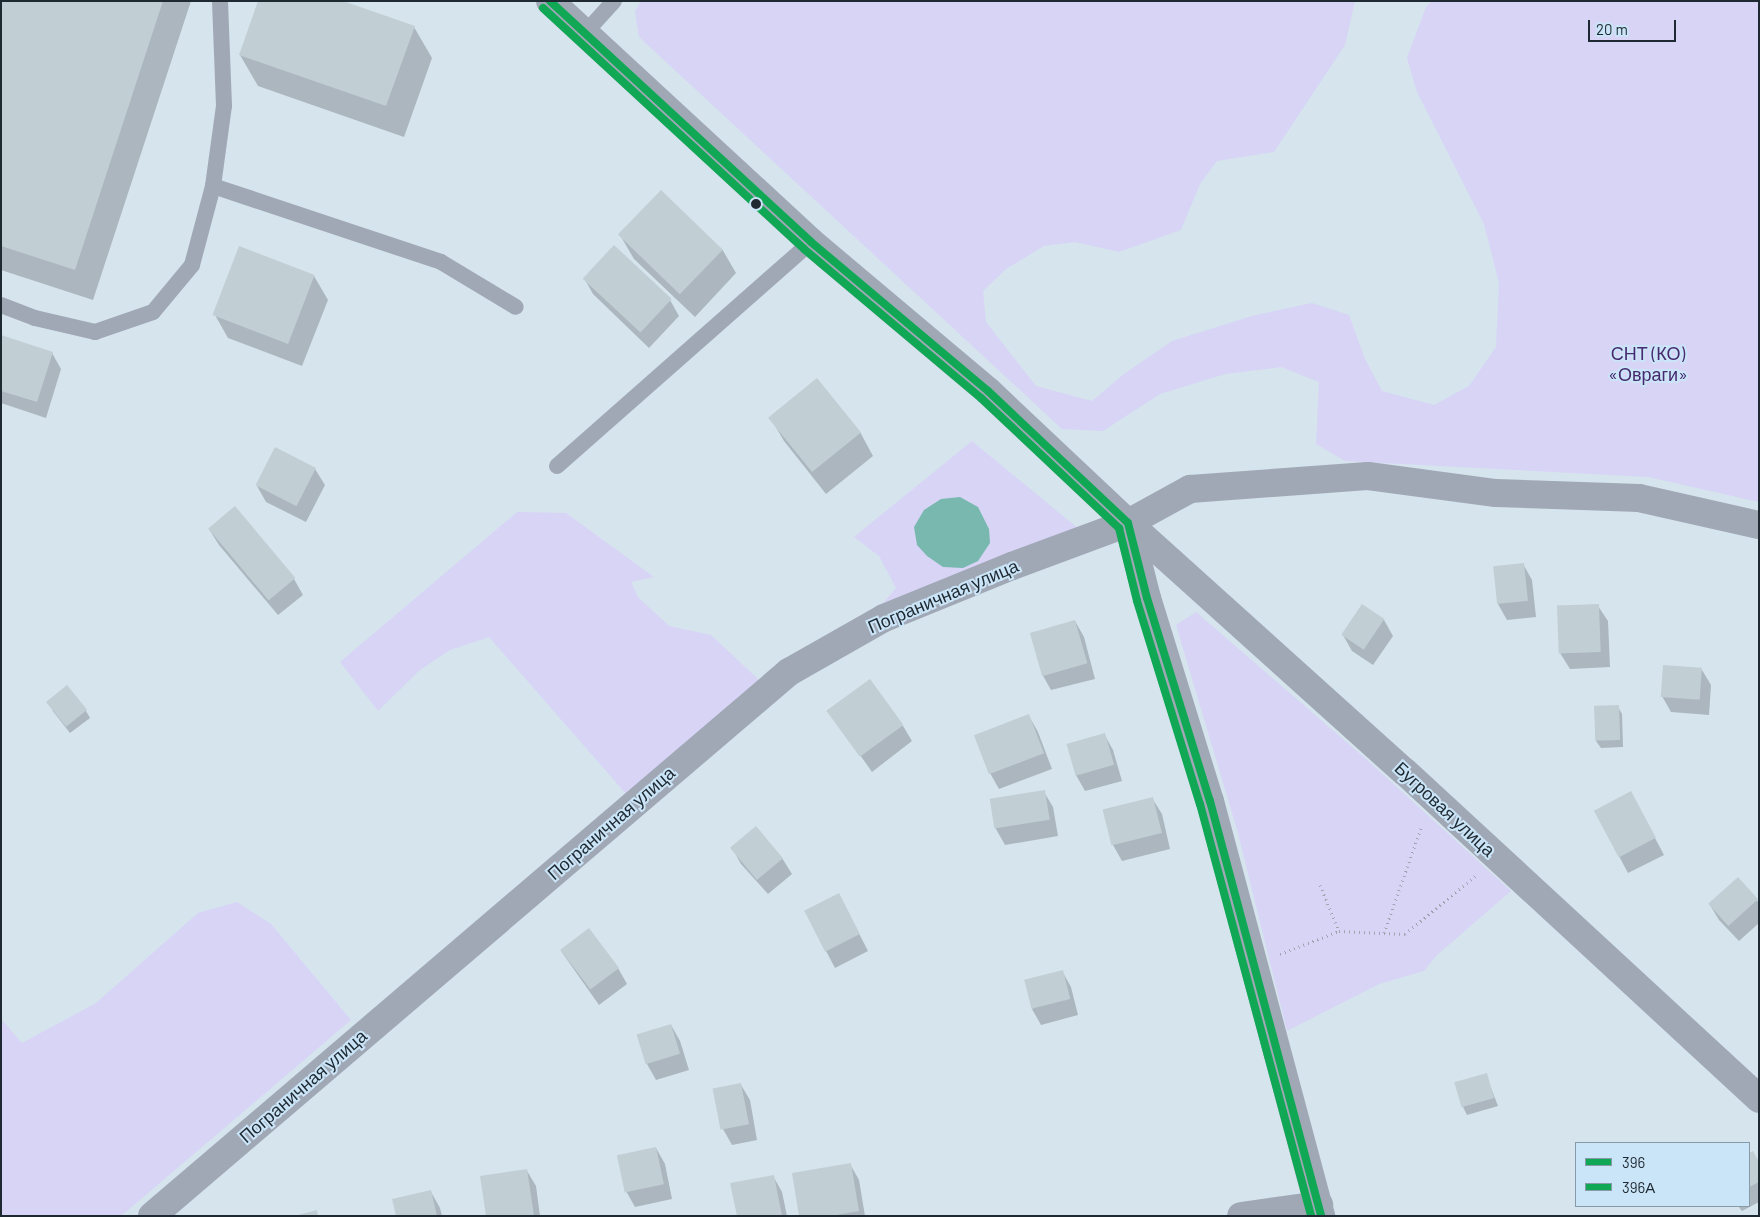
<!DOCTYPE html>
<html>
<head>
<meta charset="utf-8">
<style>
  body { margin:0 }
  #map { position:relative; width:1760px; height:1217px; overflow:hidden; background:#d6e4ee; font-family:Barlow,sans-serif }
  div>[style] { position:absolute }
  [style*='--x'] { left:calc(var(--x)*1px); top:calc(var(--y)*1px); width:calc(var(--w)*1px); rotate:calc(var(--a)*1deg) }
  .green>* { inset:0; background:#d7d4f6 }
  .water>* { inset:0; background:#79b8af }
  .shadow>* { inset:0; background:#0003 }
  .building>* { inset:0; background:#c1ced3; transform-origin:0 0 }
  .path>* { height:3px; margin-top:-1.5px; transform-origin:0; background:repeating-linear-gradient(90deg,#9ea5af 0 1px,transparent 0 5px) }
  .service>* { height:16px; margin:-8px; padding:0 8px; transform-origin:8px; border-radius:8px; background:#a0a8b6 }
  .minor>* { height:28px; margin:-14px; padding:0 14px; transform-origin:14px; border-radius:14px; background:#a0a8b6 }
  .tertiary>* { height:28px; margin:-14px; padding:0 14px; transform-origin:14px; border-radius:14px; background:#a0a8b6 }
  .bus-1>* { height:8px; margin:-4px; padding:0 4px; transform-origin:4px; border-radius:4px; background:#10a855 }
  .bus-2>* { height:8px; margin:-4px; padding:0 4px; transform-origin:4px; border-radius:4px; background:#10a855 }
  .dots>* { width:14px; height:14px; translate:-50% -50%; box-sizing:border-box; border:2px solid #cbe5f8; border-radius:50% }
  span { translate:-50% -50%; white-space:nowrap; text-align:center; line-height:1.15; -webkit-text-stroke:4px #cbe5f8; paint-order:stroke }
  .park-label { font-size:18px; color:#46296e }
  .street-label { font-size:18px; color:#1f2931 }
  .frame { position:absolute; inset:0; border:2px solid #1f2931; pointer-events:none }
  .legend { position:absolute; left:1575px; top:1142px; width:175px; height:65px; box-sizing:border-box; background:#cbe5f8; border:1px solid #869aa8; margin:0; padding:6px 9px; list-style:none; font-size:15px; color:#1f2931 }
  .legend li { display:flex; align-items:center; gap:10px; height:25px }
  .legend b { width:25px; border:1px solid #869aa8 }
  .scale { position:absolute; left:1588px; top:20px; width:88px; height:22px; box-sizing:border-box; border:2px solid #1f2931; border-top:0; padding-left:6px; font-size:15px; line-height:18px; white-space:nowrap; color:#1f2931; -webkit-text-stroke:4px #cbe5f8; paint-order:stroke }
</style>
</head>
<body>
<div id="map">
  <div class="green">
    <i style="clip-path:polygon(641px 1px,1355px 1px,1345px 45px,1274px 152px,1217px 161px,1200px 184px,1181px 230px,1119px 252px,1075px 242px,1044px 246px,1006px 269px,983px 291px,986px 322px,1036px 386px,1092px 401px,1124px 374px,1172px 341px,1252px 316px,1312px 303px,1349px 315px,1365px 359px,1382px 391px,1434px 405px,1469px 386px,1496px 347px,1499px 283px,1484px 224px,1417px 92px,1407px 58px,1426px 7px,1432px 1px,1759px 1px,1759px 502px,1648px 477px,1345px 461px,1316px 444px,1319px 382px,1281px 367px,1225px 374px,1160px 394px,1103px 431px,1062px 429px,639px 37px,635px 11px)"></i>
    <i style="clip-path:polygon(972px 441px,1080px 530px,874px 614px,896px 588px,879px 556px,854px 537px)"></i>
    <i style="clip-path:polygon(517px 512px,566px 513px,654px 577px,631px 582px,638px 597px,669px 626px,711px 635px,760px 681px,627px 795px,489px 637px,450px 650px,420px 670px,378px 711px,340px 662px)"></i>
    <i style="clip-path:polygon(1196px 612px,1366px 759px,1511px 891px,1436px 956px,1424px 971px,1379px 984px,1287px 1031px,1238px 833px,1176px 625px)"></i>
    <i style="clip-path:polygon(237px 902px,271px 924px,351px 1020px,121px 1216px,1px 1216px,1px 1019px,22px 1043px,96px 1003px,198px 913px)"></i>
  </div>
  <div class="water">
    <i style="clip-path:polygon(960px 497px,978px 507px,989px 529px,990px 543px,978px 561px,963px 568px,943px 567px,927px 556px,917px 545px,914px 527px,924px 510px,941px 499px)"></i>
  </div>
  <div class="shadow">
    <i style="clip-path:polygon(1px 1px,191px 1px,93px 300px,1px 270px)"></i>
    <i style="clip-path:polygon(414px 27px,432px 58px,404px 137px,258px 86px,240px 55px)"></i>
    <i style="clip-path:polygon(620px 235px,722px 249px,736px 273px,695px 317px,634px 259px)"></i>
    <i style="clip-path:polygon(614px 246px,670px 300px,679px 316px,649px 348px,593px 294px,584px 278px)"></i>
    <i style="clip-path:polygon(314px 276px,328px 300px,302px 366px,228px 338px,215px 315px)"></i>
    <i style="clip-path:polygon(1px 338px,52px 353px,61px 369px,46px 418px,1px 403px)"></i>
    <i style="clip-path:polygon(770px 417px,860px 432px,873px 456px,826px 494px,784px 441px)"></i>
    <i style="clip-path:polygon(315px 469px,325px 485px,306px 522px,266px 502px,257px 486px)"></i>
    <i style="clip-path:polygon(235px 508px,294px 579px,303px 595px,278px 615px,219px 545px,209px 529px)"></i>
    <i style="clip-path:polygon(1523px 564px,1532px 580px,1536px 617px,1507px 620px,1498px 604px)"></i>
    <i style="clip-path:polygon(1363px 606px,1384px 620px,1393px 636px,1373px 665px,1352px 651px,1343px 635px)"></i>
    <i style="clip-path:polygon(1598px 606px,1608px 621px,1610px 667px,1570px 669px,1560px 653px)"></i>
    <i style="clip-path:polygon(1075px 621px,1084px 637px,1095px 679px,1051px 690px,1042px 674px)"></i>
    <i style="clip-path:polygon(1702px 670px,1711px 685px,1709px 715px,1671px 712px,1662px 696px)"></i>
    <i style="clip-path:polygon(1618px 707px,1622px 714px,1623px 747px,1601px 748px,1596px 741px)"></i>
    <i style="clip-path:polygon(52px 710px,86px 711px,90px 718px,70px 733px)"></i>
    <i style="clip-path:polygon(829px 711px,903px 726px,912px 741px,872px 772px)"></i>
    <i style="clip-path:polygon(1029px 716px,1038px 732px,1052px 769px,999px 789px,990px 773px)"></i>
    <i style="clip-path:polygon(1104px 734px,1113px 750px,1122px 781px,1085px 791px,1076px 775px,1068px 744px)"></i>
    <i style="clip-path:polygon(1044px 792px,1053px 807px,1058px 836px,1005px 845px,996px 829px,991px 801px)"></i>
    <i style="clip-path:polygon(1152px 798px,1162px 814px,1170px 849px,1122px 861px,1113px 845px)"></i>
    <i style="clip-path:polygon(1639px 808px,1664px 855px,1628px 873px,1595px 811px)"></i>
    <i style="clip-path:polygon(732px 848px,782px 858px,792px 874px,768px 894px,741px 864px)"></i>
    <i style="clip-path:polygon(1738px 879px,1759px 903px,1759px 923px,1739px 941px,1719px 920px,1710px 905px)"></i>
    <i style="clip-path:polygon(847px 910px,868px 951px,835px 968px,805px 911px)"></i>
    <i style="clip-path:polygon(561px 951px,618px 968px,627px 984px,599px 1005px)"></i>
    <i style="clip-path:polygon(1062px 971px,1071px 987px,1078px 1015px,1041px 1025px,1032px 1009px)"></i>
    <i style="clip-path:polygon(671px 1025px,680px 1041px,689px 1070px,656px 1080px,647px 1064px)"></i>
    <i style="clip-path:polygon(1486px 1075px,1498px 1106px,1467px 1115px,1463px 1107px)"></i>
    <i style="clip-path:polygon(741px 1085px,750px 1100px,757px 1140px,732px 1145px,723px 1129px,715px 1090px)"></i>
    <i style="clip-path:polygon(656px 1148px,665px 1164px,672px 1199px,635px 1207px,626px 1191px)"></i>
    <i style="clip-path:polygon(1753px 1153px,1759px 1163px,1759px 1202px,1742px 1211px,1738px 1206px,1749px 1206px,1749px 1155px)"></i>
    <i style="clip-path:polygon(850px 1164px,859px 1180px,865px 1216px,801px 1216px)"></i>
    <i style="clip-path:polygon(527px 1171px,536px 1186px,540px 1216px,488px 1216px)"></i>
    <i style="clip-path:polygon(773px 1176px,782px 1192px,787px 1216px,738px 1216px)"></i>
    <i style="clip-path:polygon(431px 1192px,440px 1208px,442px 1216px,397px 1216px)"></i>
  </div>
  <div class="building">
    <i style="clip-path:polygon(1px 1px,163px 1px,75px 270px,1px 246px)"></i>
    <i style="clip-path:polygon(258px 1px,343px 1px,415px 26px,386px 106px,239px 55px)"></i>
    <i style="left:661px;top:190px;width:86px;height:62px;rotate:44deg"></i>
    <i style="left:614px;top:245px;width:79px;height:46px;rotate:43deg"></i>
    <i style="left:239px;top:246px;width:81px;height:74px;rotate:21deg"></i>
    <i style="clip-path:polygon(1px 335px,53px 352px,37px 402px,1px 391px)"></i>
    <i style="left:817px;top:378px;width:70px;height:63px;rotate:51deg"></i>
    <i style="left:275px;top:447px;width:46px;height:43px;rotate:27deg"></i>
    <i style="left:235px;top:506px;width:94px;height:35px;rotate:50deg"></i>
    <i style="left:1524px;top:563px;width:38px;height:31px;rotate:84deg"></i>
    <i style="left:1362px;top:604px;width:27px;height:37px;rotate:34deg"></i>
    <i style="left:1599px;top:604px;width:48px;height:42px;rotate:88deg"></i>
    <i style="left:1075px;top:620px;width:45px;height:47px;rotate:74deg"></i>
    <i style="left:1663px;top:665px;width:39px;height:32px;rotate:4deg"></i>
    <i style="left:870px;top:679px;width:57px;height:54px;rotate:54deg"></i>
    <i style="left:67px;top:685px;width:32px;height:27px;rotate:51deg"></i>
    <i style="left:1619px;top:705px;width:35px;height:25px;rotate:88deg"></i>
    <i style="left:1029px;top:714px;width:42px;height:59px;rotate:69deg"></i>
    <i style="left:1105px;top:733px;width:33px;height:40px;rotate:74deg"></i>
    <i style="left:1045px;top:790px;width:30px;height:56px;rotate:81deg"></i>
    <i style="left:1631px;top:791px;width:53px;height:42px;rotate:62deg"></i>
    <i style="left:1153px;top:797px;width:37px;height:52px;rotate:76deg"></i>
    <i style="left:756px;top:826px;width:42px;height:34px;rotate:50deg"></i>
    <i style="left:1738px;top:877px;width:30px;height:40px;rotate:48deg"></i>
    <i style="left:839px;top:893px;width:46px;height:39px;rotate:63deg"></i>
    <i style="left:589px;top:928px;width:50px;height:36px;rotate:53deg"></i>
    <i style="left:1063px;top:970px;width:30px;height:40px;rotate:76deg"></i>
    <i style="left:671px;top:1024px;width:31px;height:36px;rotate:73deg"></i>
    <i style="left:1487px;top:1073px;width:26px;height:34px;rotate:74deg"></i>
    <i style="left:741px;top:1083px;width:42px;height:29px;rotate:79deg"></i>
    <i style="left:656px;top:1147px;width:38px;height:40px;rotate:78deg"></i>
    <i style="clip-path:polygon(1753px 1151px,1759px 1162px,1759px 1182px,1749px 1187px,1749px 1153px)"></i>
    <i style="clip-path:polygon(851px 1163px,859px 1211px,831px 1216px,799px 1216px,792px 1173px)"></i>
    <i style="clip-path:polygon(527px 1169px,534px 1216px,486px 1216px,480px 1176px)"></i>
    <i style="clip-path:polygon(774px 1175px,782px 1216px,737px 1216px,730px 1183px)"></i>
    <i style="clip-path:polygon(431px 1190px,437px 1216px,396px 1216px,392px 1199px)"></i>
    <i style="clip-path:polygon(317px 1210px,318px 1216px,298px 1216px,298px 1215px)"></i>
  </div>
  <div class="path">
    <i style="--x:1320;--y:885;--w:50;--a:67.6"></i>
    <i style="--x:1384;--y:933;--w:114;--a:-70.6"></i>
    <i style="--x:1280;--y:954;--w:63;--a:-21.3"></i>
    <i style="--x:1339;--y:931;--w:66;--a:2.6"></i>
    <i style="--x:1405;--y:934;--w:92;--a:-39.7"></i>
  </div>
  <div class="service">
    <i style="--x:585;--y:33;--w:43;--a:-47.8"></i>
    <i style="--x:213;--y:186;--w:240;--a:18.4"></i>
    <i style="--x:441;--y:262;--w:87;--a:31"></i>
    <i style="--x:1;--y:305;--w:36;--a:21"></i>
    <i style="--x:35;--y:318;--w:62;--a:13.1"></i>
    <i style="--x:95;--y:332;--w:61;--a:-19"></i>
    <i style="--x:153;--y:312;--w:61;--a:-50.3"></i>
    <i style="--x:192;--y:265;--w:82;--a:-75.1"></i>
    <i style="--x:213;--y:186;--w:81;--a:-82.2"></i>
    <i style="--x:224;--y:106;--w:105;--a:-92.2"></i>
    <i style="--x:557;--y:466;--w:339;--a:-41.4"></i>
  </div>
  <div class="minor">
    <i style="--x:1128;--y:523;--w:372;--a:42"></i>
    <i style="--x:1405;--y:772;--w:482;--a:42.7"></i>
    <i style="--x:152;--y:1216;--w:838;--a:-40.5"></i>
    <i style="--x:789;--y:672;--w:109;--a:-29.6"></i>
    <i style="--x:884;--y:618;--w:138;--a:-22.1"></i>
    <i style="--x:1012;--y:566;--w:124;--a:-20.3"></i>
    <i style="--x:1128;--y:523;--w:71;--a:-28.7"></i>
    <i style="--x:1190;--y:489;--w:178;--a:-4.2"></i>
    <i style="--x:1368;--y:476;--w:129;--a:7.6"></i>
    <i style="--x:1496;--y:493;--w:143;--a:2"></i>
    <i style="--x:1639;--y:498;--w:123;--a:12.7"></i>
    <i style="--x:1241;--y:1216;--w:79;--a:-8"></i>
  </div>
  <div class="tertiary">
    <i style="--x:550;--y:1;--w:355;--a:42.7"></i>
    <i style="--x:811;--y:242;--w:231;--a:40.1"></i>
    <i style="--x:988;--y:391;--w:192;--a:43.3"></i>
    <i style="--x:1128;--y:523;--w:77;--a:75.8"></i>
    <i style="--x:1147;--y:598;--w:213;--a:72.8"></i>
    <i style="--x:1210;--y:801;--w:430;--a:75"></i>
  </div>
  <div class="bus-1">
    <i style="--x:550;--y:1;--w:355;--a:42.7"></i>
    <i style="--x:811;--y:242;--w:231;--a:40.1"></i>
    <i style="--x:988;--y:391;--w:192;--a:43.3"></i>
    <i style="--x:1128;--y:523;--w:77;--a:75.8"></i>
    <i style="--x:1147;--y:598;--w:213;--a:72.8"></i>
    <i style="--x:1210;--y:801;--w:430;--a:75"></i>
  </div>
  <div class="bus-2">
    <i style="--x:543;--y:8;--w:355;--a:42.7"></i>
    <i style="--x:804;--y:249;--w:231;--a:40.1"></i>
    <i style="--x:981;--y:398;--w:190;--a:43.3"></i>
    <i style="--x:1119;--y:528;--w:75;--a:76.1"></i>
    <i style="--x:1137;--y:601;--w:213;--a:72.8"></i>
    <i style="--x:1200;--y:804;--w:427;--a:74.9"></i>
  </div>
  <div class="dots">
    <i style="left:756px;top:204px;background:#1f2931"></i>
  </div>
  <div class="park-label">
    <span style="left:1648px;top:364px">СНТ (КО)<br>«Овраги»</span>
  </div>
  <div class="street-label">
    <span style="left:943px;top:596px;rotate:-23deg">Пограничная улица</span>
    <span style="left:1445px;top:809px;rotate:43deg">Бугровая улица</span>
    <span style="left:611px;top:823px;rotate:-41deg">Пограничная улица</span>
    <span style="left:303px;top:1086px;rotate:-41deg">Пограничная улица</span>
  </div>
  <div class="frame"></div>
  <ul class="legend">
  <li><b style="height:6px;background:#10a855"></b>396</li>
  <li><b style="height:6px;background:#10a855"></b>396А</li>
  </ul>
  <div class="scale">20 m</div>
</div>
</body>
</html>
